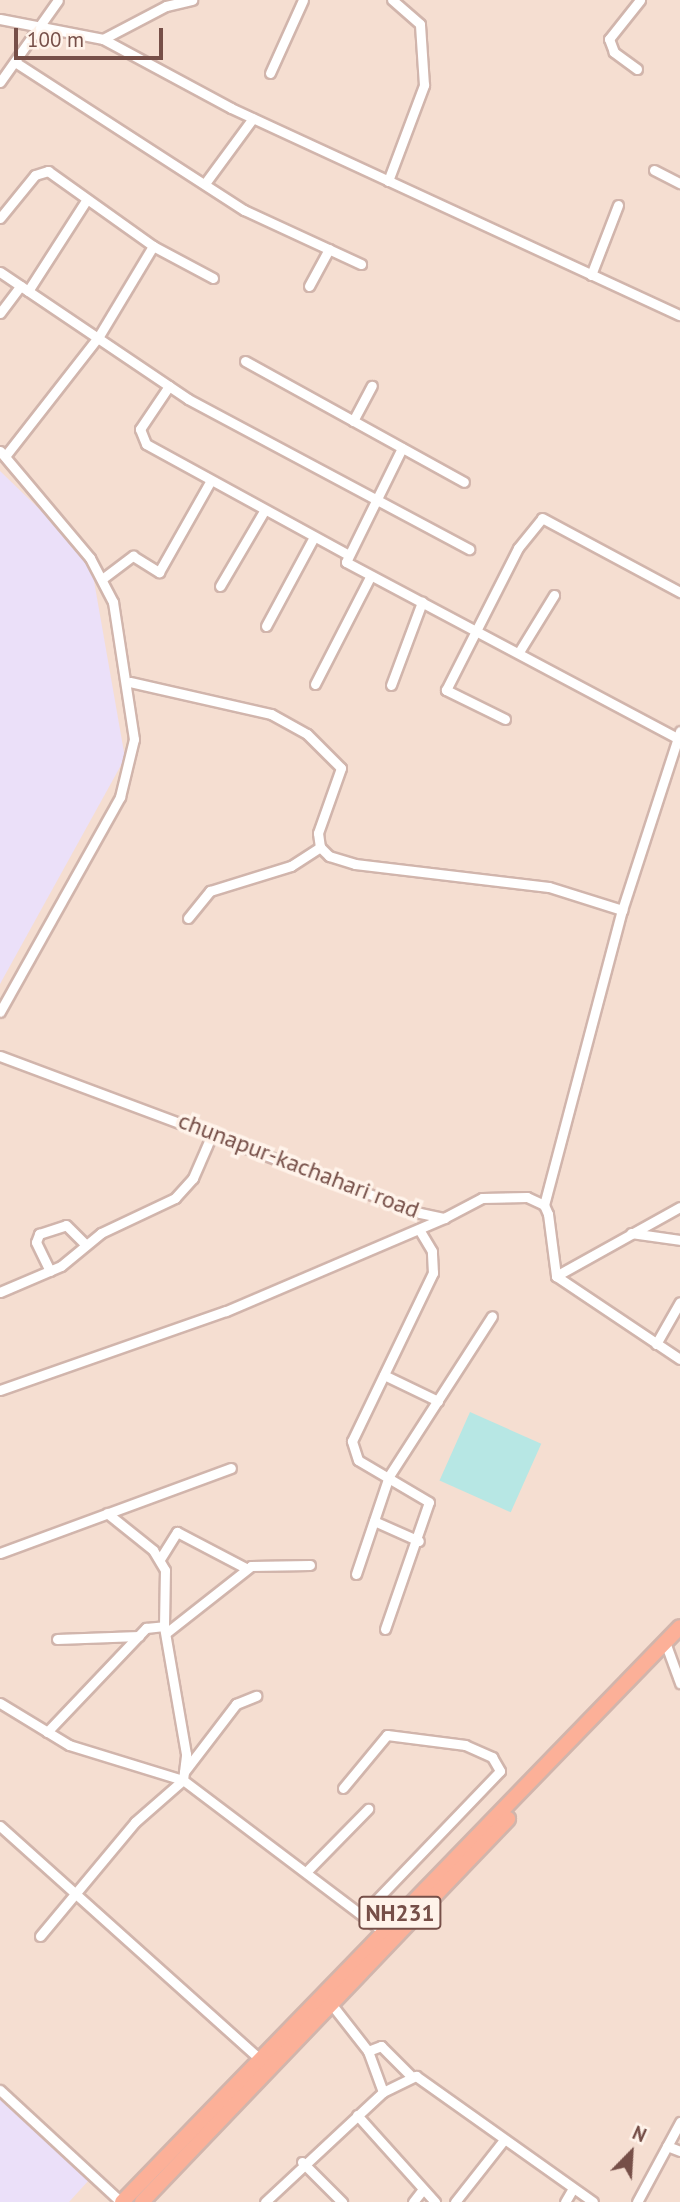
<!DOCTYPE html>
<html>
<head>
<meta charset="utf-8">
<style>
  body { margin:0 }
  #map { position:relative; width:680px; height:2202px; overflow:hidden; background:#fdeee3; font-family:"PT Sans",sans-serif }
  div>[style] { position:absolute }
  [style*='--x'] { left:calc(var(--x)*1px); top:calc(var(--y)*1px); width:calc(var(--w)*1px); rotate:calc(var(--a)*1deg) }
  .residential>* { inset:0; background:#f5ded1; transform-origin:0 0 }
  .education>* { inset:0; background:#ebe0f9 }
  .water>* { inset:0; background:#b7e7e4; transform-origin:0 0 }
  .roads { filter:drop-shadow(2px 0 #d1b5ac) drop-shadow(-2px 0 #d1b5ac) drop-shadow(0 2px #d1b5ac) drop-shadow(0 -2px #d1b5ac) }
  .minor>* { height:9px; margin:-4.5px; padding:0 4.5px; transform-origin:4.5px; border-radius:4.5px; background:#fff }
  .trunk>* { height:14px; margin:-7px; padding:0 7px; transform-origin:7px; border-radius:7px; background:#fcb098 }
  span { translate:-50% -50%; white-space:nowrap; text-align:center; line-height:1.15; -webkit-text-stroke:7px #fff3ea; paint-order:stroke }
  .shield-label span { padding:2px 5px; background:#fff3ea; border:2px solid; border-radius:5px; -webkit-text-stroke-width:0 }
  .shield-label { font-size:23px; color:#764f48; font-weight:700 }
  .street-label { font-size:24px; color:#764f48 }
  .north { position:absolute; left:596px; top:2118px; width:70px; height:70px; -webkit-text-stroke:5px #fff3ea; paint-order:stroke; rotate:24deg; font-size:19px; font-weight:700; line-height:28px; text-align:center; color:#764f48 }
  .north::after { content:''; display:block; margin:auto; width:24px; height:32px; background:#764f48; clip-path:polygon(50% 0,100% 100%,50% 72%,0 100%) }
  .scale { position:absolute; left:14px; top:28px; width:149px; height:32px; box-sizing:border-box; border:4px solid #764f48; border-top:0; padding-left:9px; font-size:21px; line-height:24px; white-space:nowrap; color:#764f48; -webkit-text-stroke:5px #fff3ea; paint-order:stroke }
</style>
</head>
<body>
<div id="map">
  <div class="residential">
    <i style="left:0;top:0;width:680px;height:2202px"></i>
  </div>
  <div class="education">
    <i style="clip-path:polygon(0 471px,90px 558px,125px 758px,0 984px)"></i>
    <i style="clip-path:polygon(0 2097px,89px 2180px,69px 2202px,0 2202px)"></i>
  </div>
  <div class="water">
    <i style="left:470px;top:1412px;width:78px;height:75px;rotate:24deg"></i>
  </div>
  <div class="roads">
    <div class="minor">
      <i style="--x:0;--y:19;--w:105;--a:11"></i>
      <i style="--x:103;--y:39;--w:145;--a:28.3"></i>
      <i style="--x:231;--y:108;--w:494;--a:24.8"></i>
      <i style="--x:103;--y:39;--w:71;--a:-27.6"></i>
      <i style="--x:166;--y:6;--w:27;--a:-13"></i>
      <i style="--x:15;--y:62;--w:273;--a:32.9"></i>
      <i style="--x:244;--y:210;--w:129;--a:24.8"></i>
      <i style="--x:637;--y:69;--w:29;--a:-144"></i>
      <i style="--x:614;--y:52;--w:14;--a:-111"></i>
      <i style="--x:609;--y:39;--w:50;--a:-51.5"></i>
      <i style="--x:270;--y:73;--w:80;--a:-65.7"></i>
      <i style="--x:0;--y:82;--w:100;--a:-54.7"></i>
      <i style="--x:654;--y:170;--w:29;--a:27"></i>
      <i style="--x:388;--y:181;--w:103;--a:-69.4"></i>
      <i style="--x:424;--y:85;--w:61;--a:-93.8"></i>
      <i style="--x:420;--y:24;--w:37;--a:-139"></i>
      <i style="--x:206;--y:182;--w:79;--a:-53.7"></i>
      <i style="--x:0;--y:218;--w:55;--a:-50.9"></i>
      <i style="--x:35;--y:175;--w:14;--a:-17"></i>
      <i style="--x:48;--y:171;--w:129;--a:35.5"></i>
      <i style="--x:153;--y:246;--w:68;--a:28.1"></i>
      <i style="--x:0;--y:272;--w:227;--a:34"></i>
      <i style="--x:188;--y:399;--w:319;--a:28.1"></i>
      <i style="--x:591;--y:275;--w:75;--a:-68.9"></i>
      <i style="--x:309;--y:286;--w:42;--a:-61.6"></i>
      <i style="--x:28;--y:291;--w:109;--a:-57.3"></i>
      <i style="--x:0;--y:313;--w:34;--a:-53"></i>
      <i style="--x:245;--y:361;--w:250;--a:28.9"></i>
      <i style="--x:169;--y:386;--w:52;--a:124"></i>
      <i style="--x:140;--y:429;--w:16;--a:68"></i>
      <i style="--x:146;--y:444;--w:229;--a:28.7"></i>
      <i style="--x:353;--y:421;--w:40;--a:-62"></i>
      <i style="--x:402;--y:448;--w:127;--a:116.2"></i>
      <i style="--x:346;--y:562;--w:375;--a:28"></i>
      <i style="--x:0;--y:451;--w:140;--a:49.9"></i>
      <i style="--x:90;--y:558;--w:50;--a:62.4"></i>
      <i style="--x:113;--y:602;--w:139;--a:81.3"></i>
      <i style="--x:134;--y:739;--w:60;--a:103.6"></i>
      <i style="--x:120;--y:797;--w:246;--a:119.2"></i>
      <i style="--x:6;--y:455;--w:151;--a:-52"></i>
      <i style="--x:99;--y:336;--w:105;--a:-59"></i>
      <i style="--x:102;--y:579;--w:39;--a:-37"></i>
      <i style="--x:133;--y:556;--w:31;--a:32"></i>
      <i style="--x:159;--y:572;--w:103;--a:-60.5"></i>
      <i style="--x:220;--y:586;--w:87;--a:-59.6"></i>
      <i style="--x:266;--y:626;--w:101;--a:-61.7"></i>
      <i style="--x:519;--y:652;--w:67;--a:-58.4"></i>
      <i style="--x:130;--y:682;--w:145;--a:12.8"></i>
      <i style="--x:271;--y:714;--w:41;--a:29.1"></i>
      <i style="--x:307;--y:734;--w:48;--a:45"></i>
      <i style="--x:341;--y:768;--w:69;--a:109.5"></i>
      <i style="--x:318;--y:833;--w:14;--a:82"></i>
      <i style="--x:320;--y:847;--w:13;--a:45"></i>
      <i style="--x:329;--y:856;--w:27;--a:17"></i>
      <i style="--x:355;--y:864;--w:195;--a:6.8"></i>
      <i style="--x:549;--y:887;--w:77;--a:17.5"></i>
      <i style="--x:315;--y:684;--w:120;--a:-62.8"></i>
      <i style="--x:391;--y:685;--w:89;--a:-69.5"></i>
      <i style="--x:505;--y:719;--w:66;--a:-153.8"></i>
      <i style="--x:446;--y:690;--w:159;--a:-63.1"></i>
      <i style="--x:518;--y:548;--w:38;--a:-51"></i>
      <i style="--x:542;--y:518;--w:157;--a:28.2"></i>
      <i style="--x:188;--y:918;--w:35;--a:-51"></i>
      <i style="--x:210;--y:891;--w:85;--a:-17.2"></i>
      <i style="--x:291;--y:866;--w:35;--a:-33"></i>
      <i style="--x:0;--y:1056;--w:448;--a:20.5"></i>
      <i style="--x:420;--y:1213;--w:25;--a:12"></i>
      <i style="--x:444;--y:1218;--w:43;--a:-27.8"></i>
      <i style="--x:482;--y:1198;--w:45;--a:-1.3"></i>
      <i style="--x:527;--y:1197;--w:19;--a:25"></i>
      <i style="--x:544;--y:1205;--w:10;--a:66"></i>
      <i style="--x:548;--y:1214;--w:63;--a:82.6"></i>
      <i style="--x:556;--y:1276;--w:149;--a:33.8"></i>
      <i style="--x:544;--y:1205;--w:305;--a:-75.2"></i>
      <i style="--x:622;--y:910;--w:188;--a:-72"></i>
      <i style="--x:631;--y:1233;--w:49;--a:8.1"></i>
      <i style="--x:50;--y:1271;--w:32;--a:-116"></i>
      <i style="--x:36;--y:1242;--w:9;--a:-69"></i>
      <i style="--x:39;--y:1234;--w:28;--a:-18"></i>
      <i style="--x:66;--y:1225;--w:28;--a:45"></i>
      <i style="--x:556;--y:1276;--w:142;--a:-29.1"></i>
      <i style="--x:0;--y:1292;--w:66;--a:-23.1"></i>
      <i style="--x:61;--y:1266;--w:52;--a:-39.5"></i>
      <i style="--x:101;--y:1233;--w:82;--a:-25.3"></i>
      <i style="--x:175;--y:1198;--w:27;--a:-48"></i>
      <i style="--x:193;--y:1178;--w:50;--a:-66.5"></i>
      <i style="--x:656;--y:1344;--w:48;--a:-60.3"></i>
      <i style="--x:384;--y:1375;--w:60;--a:25.7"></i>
      <i style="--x:0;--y:1390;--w:239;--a:-19.3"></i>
      <i style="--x:226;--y:1311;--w:237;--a:-23.1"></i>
      <i style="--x:374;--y:1521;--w:49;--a:24"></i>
      <i style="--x:0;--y:1553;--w:246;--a:-20.2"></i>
      <i style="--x:160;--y:1559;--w:32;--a:-58"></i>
      <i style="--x:177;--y:1532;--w:78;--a:27.6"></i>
      <i style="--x:356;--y:1574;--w:103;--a:-71.4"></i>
      <i style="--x:389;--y:1476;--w:190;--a:-57.2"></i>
      <i style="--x:385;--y:1629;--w:134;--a:-70.9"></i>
      <i style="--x:429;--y:1502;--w:82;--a:-149.4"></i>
      <i style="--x:358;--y:1460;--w:20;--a:-108"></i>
      <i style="--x:352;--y:1441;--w:187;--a:-64.3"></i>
      <i style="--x:433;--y:1273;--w:22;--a:-93"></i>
      <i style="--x:432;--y:1251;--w:23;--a:-121"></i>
      <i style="--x:166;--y:1633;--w:108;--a:-38.2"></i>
      <i style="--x:251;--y:1566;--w:59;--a:-1"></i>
      <i style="--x:57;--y:1639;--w:82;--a:-2.1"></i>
      <i style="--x:665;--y:1642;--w:44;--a:69.9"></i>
      <i style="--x:0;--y:1703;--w:81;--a:31.3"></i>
      <i style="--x:69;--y:1745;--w:119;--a:17.1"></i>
      <i style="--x:183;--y:1780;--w:251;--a:37.1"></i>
      <i style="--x:47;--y:1732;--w:144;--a:-46.4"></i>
      <i style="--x:146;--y:1628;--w:18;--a:-6"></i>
      <i style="--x:184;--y:1772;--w:86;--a:-52.6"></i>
      <i style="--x:236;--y:1704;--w:22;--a:-22"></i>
      <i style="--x:343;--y:1788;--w:69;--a:-50.3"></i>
      <i style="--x:387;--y:1735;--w:79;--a:7.3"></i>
      <i style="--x:465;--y:1745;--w:30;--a:24"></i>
      <i style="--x:492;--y:1757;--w:16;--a:60"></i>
      <i style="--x:500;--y:1771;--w:197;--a:133.8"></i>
      <i style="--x:0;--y:1826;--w:351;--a:41.9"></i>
      <i style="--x:308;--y:1870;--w:86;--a:-45.5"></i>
      <i style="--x:40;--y:1936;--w:148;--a:-50.2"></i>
      <i style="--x:135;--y:1822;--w:64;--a:-41.2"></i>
      <i style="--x:183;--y:1780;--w:26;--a:-83"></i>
      <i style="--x:186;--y:1754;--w:130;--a:-99.8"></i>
      <i style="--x:164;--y:1626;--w:56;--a:-89"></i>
      <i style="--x:165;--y:1570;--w:23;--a:-121"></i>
      <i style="--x:153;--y:1550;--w:59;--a:-141.2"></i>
      <i style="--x:368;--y:2051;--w:14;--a:-21"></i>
      <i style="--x:381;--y:2046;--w:41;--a:45"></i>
      <i style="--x:0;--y:2090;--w:165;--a:42.8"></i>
      <i style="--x:383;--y:2092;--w:37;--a:-26"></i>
      <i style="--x:416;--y:2076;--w:217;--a:35.4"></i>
      <i style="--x:357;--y:2115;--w:117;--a:48.1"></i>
      <i style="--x:667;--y:2146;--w:14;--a:21"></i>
      <i style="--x:302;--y:2162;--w:57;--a:45"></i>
      <i style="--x:265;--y:2202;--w:161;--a:-43"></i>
      <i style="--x:383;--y:2092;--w:44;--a:-110.1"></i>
      <i style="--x:368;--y:2051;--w:63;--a:-128"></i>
      <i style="--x:413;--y:2202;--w:16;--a:-52"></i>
      <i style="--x:455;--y:2202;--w:78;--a:-51.8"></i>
      <i style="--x:565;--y:2202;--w:16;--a:-60"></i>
      <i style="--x:637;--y:2202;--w:91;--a:-61.7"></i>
    </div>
    <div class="trunk">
      <i style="--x:122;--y:2202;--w:801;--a:-45.86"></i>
      <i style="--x:142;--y:2202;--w:530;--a:-46.3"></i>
    </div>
  </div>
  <div class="shield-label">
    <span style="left:400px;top:1913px">NH231</span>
  </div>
  <div class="street-label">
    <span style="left:299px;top:1165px;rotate:21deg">chunapur-kachahari road</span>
  </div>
  <div class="north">N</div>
  <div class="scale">100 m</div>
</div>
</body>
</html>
